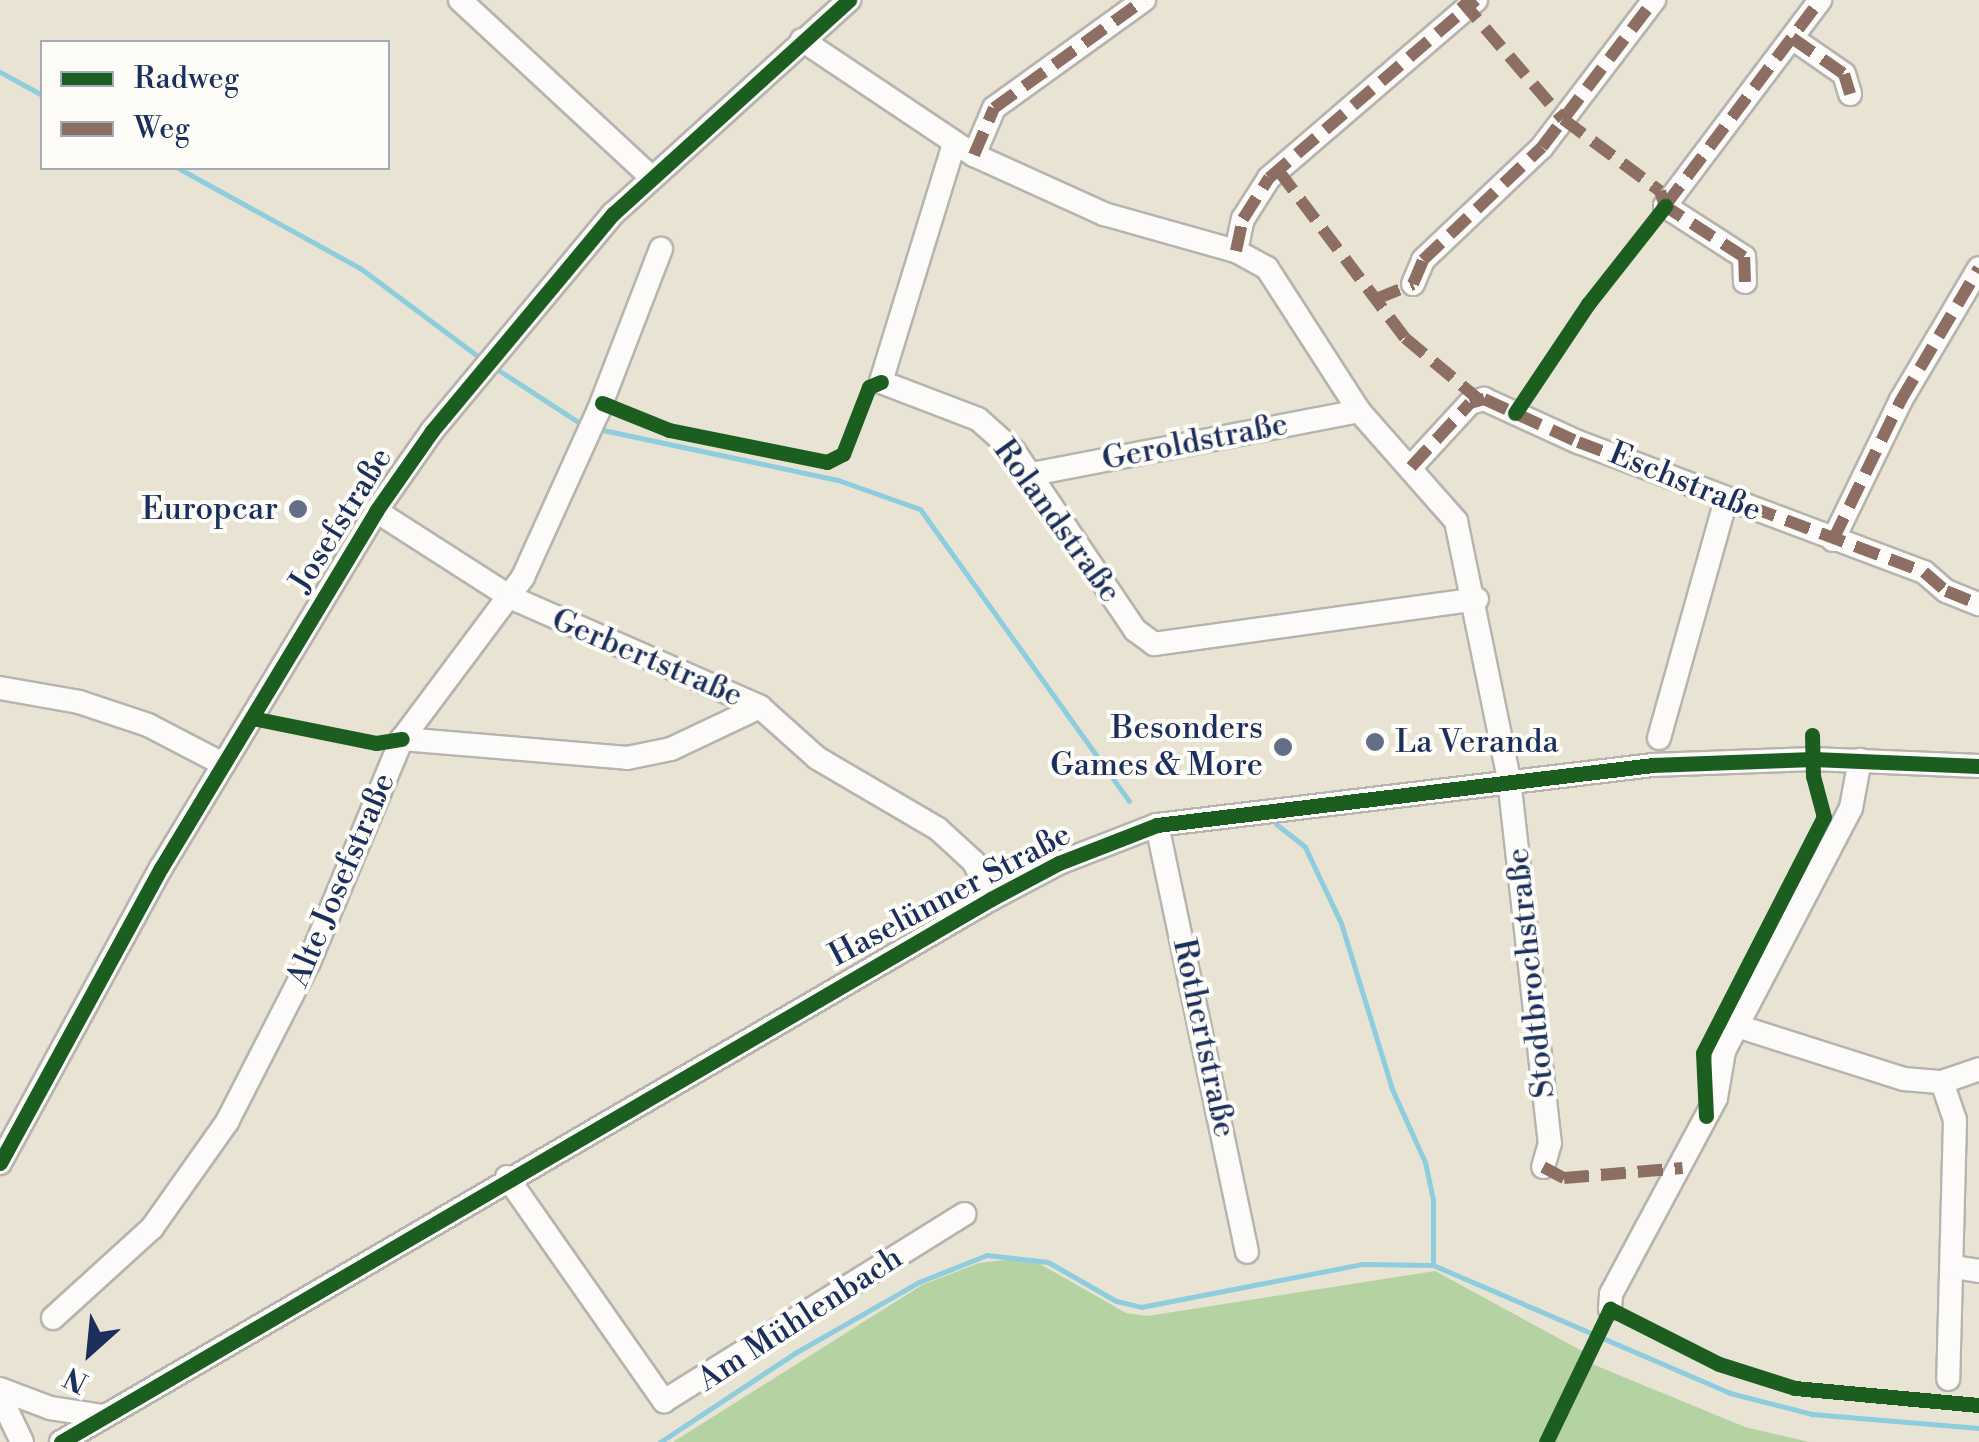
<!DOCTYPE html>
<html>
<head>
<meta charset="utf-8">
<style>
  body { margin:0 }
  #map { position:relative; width:1979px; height:1442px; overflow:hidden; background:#e9e3d4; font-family:"Libre Bodoni",serif }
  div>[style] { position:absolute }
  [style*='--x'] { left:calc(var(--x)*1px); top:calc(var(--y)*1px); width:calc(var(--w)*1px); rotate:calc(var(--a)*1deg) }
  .green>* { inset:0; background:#b4d2a2 }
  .stream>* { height:5px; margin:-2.5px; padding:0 2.5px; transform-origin:2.5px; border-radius:2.5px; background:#8dcdde }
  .roads { filter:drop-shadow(2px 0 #b5b4af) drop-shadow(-2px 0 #b5b4af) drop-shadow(0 2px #b5b4af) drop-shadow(0 -2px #b5b4af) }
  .minor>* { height:22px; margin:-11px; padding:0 11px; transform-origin:11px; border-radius:11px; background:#fcfbf9 }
  .quiet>* { height:12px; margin-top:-6px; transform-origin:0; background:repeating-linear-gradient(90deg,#8d6e63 0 25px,transparent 0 37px) }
  .cycleway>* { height:15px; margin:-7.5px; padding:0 7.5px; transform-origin:7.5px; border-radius:7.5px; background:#1b5e20 }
  .dots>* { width:28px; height:28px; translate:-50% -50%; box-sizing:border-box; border:5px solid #fdfcf7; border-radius:50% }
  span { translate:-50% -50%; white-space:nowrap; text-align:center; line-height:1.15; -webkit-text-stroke:8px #fdfcf7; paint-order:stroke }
  .street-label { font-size:32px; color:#1b2f5e }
  .poi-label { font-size:32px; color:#1b2f5e }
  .right { translate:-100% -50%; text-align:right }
  .left { translate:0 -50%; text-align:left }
  .legend { position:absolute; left:40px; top:40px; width:350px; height:130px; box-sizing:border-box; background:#fdfcf7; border:2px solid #a3aaba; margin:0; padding:12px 18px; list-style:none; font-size:30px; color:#1b2f5e }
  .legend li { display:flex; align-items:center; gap:20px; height:50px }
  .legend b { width:50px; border:2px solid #a3aaba }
  .north { position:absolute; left:40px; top:1302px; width:100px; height:100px; -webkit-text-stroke:8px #fdfcf7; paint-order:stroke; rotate:207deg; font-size:28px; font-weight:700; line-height:40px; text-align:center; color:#1b2f5e }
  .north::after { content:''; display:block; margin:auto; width:35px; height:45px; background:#1b2f5e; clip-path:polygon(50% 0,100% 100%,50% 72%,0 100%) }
</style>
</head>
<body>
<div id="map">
  <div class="green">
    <i style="clip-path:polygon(1014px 1259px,1040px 1264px,1126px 1313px,1147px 1316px,1435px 1271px,1595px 1358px,1592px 1364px,1745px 1427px,1809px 1442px,673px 1442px,922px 1285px,979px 1263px)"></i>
  </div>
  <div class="stream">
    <i style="--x:0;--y:72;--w:48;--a:28.7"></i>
    <i style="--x:178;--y:168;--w:208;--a:28.8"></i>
    <i style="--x:360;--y:268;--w:154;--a:36.8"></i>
    <i style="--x:492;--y:366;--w:108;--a:33"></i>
    <i style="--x:598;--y:429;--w:245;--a:12"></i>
    <i style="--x:838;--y:480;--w:87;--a:19.5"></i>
    <i style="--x:920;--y:509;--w:359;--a:54.4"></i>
    <i style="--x:1276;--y:824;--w:37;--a:38"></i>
    <i style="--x:1305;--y:847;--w:84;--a:64.7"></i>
    <i style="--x:1341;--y:923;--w:174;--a:72.9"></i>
    <i style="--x:1392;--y:1089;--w:80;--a:65.7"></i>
    <i style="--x:1425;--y:1162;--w:38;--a:78"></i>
    <i style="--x:1433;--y:1199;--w:66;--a:90"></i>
    <i style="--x:660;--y:1442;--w:162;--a:-33.4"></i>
    <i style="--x:795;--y:1353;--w:143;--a:-29.8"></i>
    <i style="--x:919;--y:1282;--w:73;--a:-21.7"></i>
    <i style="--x:987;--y:1255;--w:61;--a:6.5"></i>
    <i style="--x:1048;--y:1262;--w:78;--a:29.8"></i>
    <i style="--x:1116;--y:1301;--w:26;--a:13"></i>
    <i style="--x:1141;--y:1307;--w:226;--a:-11"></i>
    <i style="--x:1363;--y:1264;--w:70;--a:0.8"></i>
    <i style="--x:1433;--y:1265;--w:323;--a:23.3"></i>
    <i style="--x:1730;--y:1393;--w:85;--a:14.4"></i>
    <i style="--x:1812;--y:1414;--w:168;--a:4.8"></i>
  </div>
  <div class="roads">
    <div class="minor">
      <i style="--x:460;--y:0;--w:259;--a:42.8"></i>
      <i style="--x:1792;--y:38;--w:63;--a:34.7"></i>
      <i style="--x:1844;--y:74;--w:21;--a:73"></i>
      <i style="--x:802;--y:40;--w:207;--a:33.8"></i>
      <i style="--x:974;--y:155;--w:143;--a:24.4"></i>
      <i style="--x:1104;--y:214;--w:137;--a:15.7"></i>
      <i style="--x:1236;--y:251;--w:35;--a:29"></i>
      <i style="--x:1267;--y:268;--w:170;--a:57.2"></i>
      <i style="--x:1359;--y:411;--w:147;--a:48.6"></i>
      <i style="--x:1456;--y:521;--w:263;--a:78.4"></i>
      <i style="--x:1509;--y:779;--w:366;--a:83.6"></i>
      <i style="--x:1550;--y:1143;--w:25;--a:106"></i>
      <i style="--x:954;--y:144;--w:249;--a:107.1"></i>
      <i style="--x:881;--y:382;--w:104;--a:20.9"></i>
      <i style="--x:978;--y:419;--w:48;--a:41.6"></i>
      <i style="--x:1014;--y:451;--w:216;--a:55.9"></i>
      <i style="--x:1135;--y:630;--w:24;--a:36"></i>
      <i style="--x:1154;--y:644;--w:326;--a:-7.9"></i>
      <i style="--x:974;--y:155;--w:51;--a:-66.9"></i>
      <i style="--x:994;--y:108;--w:185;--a:-35.8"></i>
      <i style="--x:1236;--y:251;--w:33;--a:-78"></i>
      <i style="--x:1243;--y:219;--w:49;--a:-57.6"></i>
      <i style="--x:1269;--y:178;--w:273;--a:-40.7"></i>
      <i style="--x:1745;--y:282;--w:25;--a:-92"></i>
      <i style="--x:1744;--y:257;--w:94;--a:-147.2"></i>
      <i style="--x:1665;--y:206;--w:258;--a:-53"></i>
      <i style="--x:1413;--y:284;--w:26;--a:-67"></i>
      <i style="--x:1423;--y:260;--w:164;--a:-43.5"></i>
      <i style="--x:1542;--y:147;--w:185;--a:-52.7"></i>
      <i style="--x:1411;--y:467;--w:87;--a:-47.3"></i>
      <i style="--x:1470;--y:403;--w:15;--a:-16"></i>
      <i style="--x:1484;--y:399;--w:103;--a:24.6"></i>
      <i style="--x:1578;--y:442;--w:370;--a:20.6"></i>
      <i style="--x:1924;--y:572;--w:29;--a:41"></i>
      <i style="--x:1946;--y:591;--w:35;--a:22"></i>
      <i style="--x:1032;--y:474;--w:333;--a:-10.9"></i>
      <i style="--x:376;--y:511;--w:159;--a:32.7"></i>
      <i style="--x:510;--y:597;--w:273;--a:23.7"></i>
      <i style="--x:760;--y:707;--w:76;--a:41.8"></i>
      <i style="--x:817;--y:758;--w:140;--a:30.4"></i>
      <i style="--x:938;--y:829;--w:49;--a:42.5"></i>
      <i style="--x:974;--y:862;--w:41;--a:65.3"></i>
      <i style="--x:1833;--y:540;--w:156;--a:-64.1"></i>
      <i style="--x:1901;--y:400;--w:153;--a:-59.4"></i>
      <i style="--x:0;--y:688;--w:80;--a:10"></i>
      <i style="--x:79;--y:702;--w:73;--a:18.4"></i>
      <i style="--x:148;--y:725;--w:85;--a:27.5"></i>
      <i style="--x:1659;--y:738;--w:247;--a:-74.3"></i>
      <i style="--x:402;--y:739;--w:226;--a:4.8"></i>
      <i style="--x:627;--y:758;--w:45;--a:-11.6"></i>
      <i style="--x:671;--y:749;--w:98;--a:-25.3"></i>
      <i style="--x:1157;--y:825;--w:436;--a:78.1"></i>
      <i style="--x:1737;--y:1026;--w:175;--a:17.6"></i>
      <i style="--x:1904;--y:1079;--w:38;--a:5"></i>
      <i style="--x:1942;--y:1082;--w:39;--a:-19"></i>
      <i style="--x:1942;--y:1082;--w:40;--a:71.1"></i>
      <i style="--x:1955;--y:1120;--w:259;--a:91.5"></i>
      <i style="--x:0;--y:1163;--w:336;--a:-61.4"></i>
      <i style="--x:161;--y:868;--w:417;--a:-58.9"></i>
      <i style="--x:376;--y:511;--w:98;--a:-55"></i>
      <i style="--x:432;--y:431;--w:283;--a:-50.2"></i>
      <i style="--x:613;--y:214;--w:319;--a:-42.2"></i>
      <i style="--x:507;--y:1177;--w:274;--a:55"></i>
      <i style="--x:664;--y:1401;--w:354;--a:-31.9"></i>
      <i style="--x:1954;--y:1267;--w:25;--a:9"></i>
      <i style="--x:1610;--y:1309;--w:15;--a:-86"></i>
      <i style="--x:1611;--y:1294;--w:222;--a:-61.8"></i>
      <i style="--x:1716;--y:1098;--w:48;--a:-80.3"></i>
      <i style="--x:1724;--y:1051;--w:274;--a:-62.4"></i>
      <i style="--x:1851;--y:808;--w:49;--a:-79.4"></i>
      <i style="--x:53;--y:1318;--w:134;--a:-42.3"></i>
      <i style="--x:152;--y:1228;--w:130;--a:-54.7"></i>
      <i style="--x:227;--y:1122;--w:180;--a:-62.9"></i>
      <i style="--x:309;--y:962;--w:242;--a:-67.4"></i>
      <i style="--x:402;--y:739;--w:202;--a:-53.2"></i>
      <i style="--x:523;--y:577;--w:181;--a:-65.6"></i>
      <i style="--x:598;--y:412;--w:175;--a:-68.9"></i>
      <i style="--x:0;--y:1389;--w:53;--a:20.8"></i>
      <i style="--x:50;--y:1408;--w:54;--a:8.6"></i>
      <i style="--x:0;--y:1396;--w:51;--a:64.4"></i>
      <i style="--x:61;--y:1442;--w:1077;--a:-30.28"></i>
      <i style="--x:991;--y:899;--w:77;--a:-27.9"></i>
      <i style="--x:1059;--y:863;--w:105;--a:-21.2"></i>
      <i style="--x:1157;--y:825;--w:499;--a:-6.9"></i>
      <i style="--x:1652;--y:765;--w:161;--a:-2.1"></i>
      <i style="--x:1813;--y:759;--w:166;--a:2.4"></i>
    </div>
  </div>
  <div class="quiet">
    <i style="--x:1461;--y:0;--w:157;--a:49.4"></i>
    <i style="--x:1563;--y:119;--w:121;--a:36.6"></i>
    <i style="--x:1660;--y:191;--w:16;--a:72"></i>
    <i style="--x:1665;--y:206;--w:6;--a:141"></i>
    <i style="--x:1792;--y:38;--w:63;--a:34.7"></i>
    <i style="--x:1844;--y:74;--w:21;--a:73"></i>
    <i style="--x:974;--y:155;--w:51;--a:-66.9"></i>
    <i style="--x:994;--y:108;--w:185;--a:-35.8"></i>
    <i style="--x:1278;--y:170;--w:211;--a:52.9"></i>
    <i style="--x:1405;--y:338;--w:94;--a:39.8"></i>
    <i style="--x:1236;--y:251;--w:33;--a:-78"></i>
    <i style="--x:1243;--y:219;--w:49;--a:-57.6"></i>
    <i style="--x:1269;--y:178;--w:273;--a:-40.7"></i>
    <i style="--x:1745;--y:282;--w:25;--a:-92"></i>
    <i style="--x:1744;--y:257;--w:94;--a:-147.2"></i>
    <i style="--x:1665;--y:206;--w:258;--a:-53"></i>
    <i style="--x:1376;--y:299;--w:40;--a:-22"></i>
    <i style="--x:1413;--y:284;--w:26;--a:-67"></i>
    <i style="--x:1423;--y:260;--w:164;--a:-43.5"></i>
    <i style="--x:1542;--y:147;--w:185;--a:-52.7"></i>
    <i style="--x:1411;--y:467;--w:87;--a:-47.3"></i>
    <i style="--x:1470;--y:403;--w:15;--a:-16"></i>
    <i style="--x:1484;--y:399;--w:103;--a:24.6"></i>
    <i style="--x:1578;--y:442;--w:370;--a:20.6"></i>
    <i style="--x:1924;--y:572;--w:29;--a:41"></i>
    <i style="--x:1946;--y:591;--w:35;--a:22"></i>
    <i style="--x:1833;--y:540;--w:156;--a:-64.1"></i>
    <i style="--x:1901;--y:400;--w:153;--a:-59.4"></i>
    <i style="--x:1543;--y:1167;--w:24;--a:28"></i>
    <i style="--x:1564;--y:1178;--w:119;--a:-4.8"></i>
  </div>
  <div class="cycleway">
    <i style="--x:602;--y:403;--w:72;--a:21.9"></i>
    <i style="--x:669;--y:430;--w:161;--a:11.4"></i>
    <i style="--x:827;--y:462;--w:18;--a:-27"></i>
    <i style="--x:843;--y:454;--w:72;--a:-68.8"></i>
    <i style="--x:869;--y:387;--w:13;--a:-23"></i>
    <i style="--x:1515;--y:413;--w:131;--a:-56.2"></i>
    <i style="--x:1588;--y:304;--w:125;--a:-51.8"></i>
    <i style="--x:252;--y:718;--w:126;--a:11.4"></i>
    <i style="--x:376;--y:743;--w:26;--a:-9"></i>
    <i style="--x:1706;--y:1116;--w:63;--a:-92.7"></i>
    <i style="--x:1703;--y:1053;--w:265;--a:-62.9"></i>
    <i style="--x:1824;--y:817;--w:42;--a:-105"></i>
    <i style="--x:1813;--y:776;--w:41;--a:-91.4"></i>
    <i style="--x:0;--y:1163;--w:336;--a:-61.4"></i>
    <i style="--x:161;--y:868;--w:417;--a:-58.9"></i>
    <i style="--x:376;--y:511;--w:98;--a:-55"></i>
    <i style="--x:432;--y:431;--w:283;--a:-50.2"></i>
    <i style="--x:613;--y:214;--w:319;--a:-42.2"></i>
    <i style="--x:61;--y:1442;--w:1077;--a:-30.28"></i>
    <i style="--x:991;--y:899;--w:77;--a:-27.9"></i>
    <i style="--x:1059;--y:863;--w:105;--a:-21.2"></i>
    <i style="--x:1157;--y:825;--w:499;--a:-6.9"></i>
    <i style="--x:1652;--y:765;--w:161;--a:-2.1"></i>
    <i style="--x:1813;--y:759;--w:166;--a:2.4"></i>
    <i style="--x:1546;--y:1442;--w:148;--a:-64.3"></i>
    <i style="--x:1610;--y:1309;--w:122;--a:26.8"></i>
    <i style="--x:1719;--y:1364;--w:80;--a:17.5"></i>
    <i style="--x:1795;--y:1388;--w:185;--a:5.3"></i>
  </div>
  <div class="dots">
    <i style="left:298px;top:509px;background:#636e87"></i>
    <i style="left:1375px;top:742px;background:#636e87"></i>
    <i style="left:1283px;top:747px;background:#636e87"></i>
  </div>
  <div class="street-label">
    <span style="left:1195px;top:442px;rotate:-11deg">Geroldstraße</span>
    <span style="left:1685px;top:482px;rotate:22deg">Eschstraße</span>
    <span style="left:341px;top:520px;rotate:-58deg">Josefstraße</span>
    <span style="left:1057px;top:521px;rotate:54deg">Rolandstraße</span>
    <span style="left:647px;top:658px;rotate:23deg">Gerbertstraße</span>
    <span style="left:341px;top:880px;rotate:-67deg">Alte Josefstraße</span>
    <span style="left:950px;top:895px;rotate:-28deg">Haselünner Straße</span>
    <span style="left:1531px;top:973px;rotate:-96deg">Stodtbrochstraße</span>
    <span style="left:1204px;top:1038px;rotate:78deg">Rothertstraße</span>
    <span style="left:800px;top:1319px;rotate:-33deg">Am Mühlenbach</span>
  </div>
  <div class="poi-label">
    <span class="right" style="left:278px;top:509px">Europcar</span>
    <span class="right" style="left:1263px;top:747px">Besonders<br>Games &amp; More</span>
    <span class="left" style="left:1395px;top:742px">La Veranda</span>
  </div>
  <ul class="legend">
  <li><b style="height:12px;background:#1b5e20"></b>Radweg</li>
  <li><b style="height:12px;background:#8d6e63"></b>Weg</li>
  </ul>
  <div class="north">N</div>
</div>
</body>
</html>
